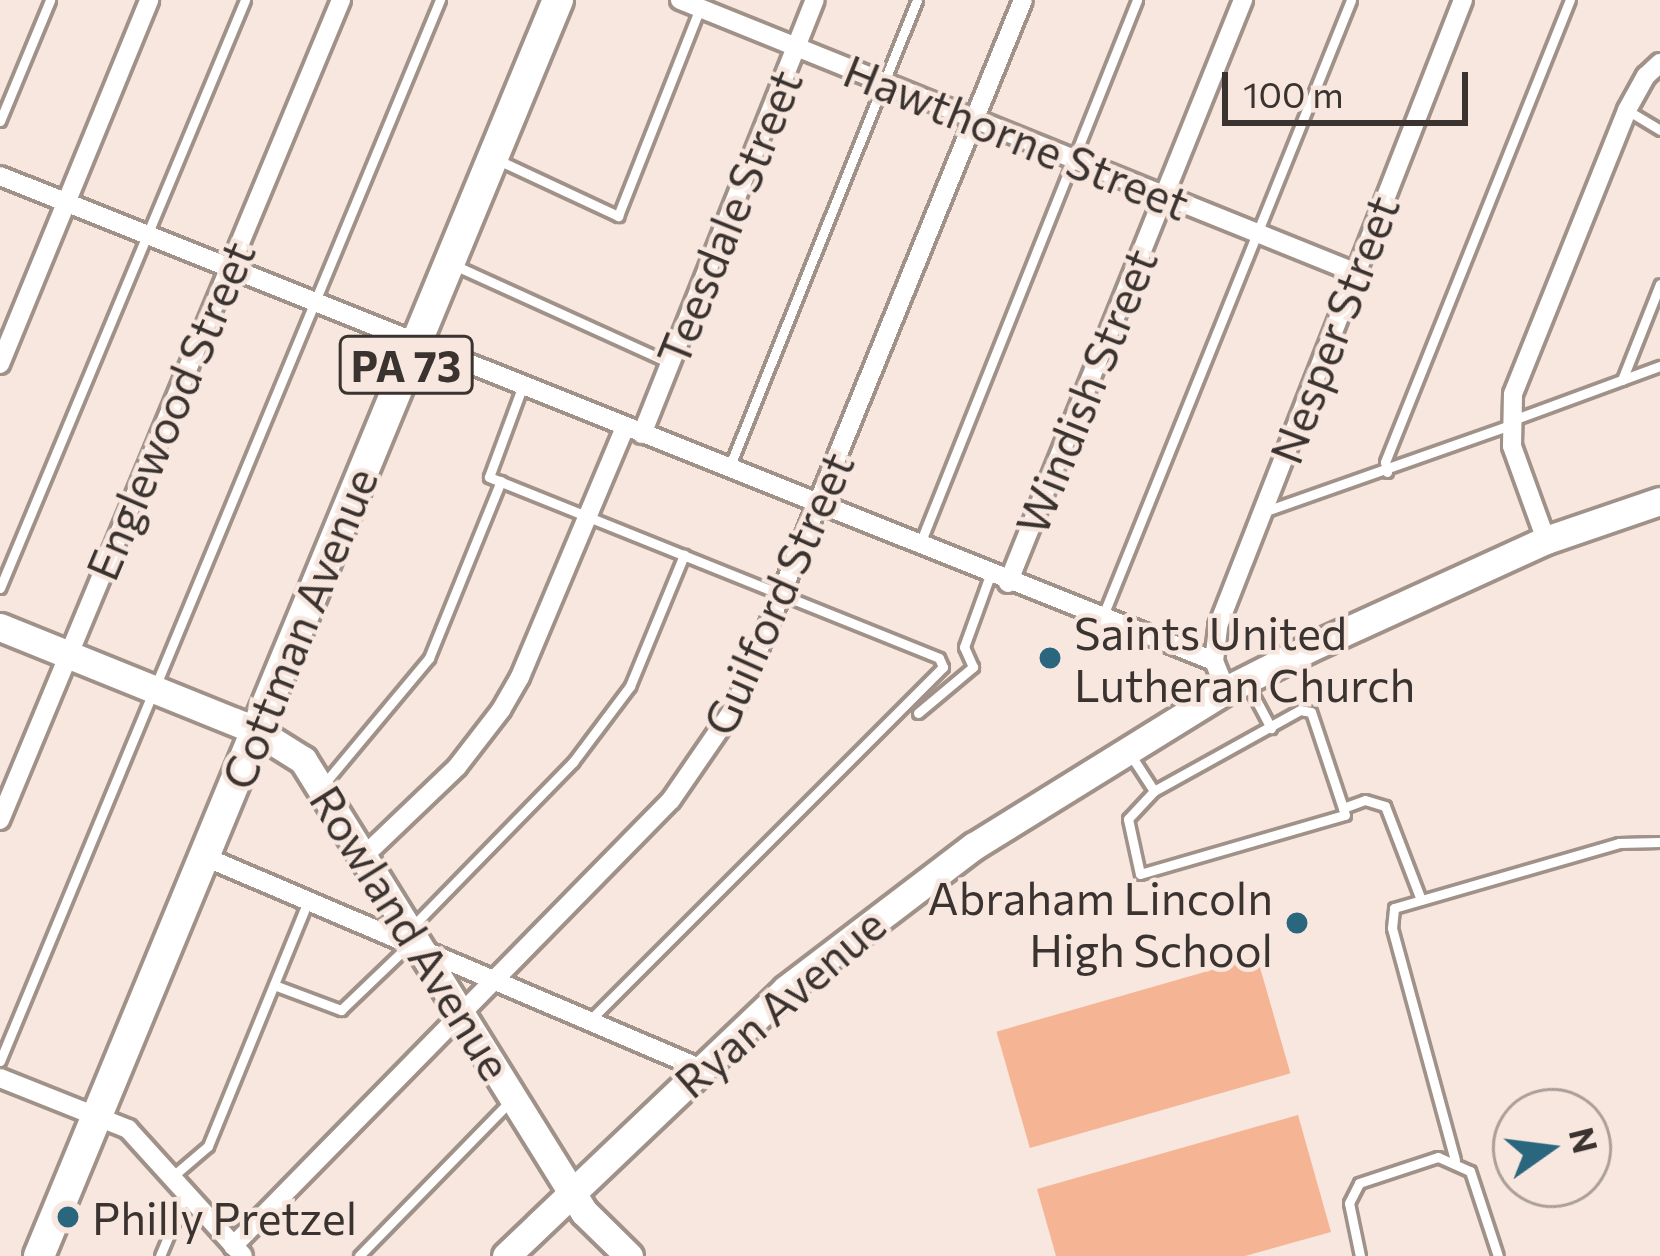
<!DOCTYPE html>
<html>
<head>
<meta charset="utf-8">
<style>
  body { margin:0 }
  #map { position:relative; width:1660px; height:1256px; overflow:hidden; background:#f7e7df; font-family:Commissioner,sans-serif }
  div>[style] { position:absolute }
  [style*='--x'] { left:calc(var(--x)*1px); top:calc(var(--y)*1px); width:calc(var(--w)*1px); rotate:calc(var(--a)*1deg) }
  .green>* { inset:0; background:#f5b494; transform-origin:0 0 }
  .roads { filter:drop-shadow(3px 0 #a09189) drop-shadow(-3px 0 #a09189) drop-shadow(0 3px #a09189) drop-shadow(0 -3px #a09189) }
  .lane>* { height:9px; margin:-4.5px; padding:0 4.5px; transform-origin:4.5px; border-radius:4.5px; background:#fff }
  .street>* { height:18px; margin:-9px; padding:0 9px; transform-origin:9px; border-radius:9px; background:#fff }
  .secondary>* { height:27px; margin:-13.5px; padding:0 13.5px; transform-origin:13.5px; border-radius:13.5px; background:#fff }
  .primary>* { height:30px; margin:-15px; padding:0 15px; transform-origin:15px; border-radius:15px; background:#fff }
  .dots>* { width:33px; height:33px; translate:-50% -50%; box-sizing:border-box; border:6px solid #f7e7df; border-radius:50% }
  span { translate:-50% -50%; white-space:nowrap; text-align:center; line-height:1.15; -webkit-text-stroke:9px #f7e7df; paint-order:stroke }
  .shield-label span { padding:3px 9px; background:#f7e7df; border:3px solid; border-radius:9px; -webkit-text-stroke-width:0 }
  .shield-label { font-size:42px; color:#3a3330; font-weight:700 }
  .street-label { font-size:45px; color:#3a3330 }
  .poi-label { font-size:45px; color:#3a3330 }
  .left { translate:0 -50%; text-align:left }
  .right { translate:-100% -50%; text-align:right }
  .north { position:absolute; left:1492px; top:1088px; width:120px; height:120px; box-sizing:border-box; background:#f7e7df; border:3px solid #ab9f99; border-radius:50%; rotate:76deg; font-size:33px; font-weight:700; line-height:48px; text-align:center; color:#3a3330 }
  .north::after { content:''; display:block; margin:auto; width:42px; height:54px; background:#2a667e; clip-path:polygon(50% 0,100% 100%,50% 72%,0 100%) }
  .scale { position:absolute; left:1222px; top:72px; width:246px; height:54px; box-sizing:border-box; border:6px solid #3a3330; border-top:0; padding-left:15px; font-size:36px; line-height:42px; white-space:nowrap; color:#3a3330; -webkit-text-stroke:9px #f7e7df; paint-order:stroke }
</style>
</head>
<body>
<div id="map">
  <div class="green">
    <i style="left:1257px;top:957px;width:121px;height:271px;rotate:74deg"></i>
    <i style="clip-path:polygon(1298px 1115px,1331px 1232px,1245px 1256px,1056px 1256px,1037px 1189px)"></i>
  </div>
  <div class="roads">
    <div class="lane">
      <i style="--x:1627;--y:110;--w:39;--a:31"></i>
      <i style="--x:0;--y:121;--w:131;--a:-67.5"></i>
      <i style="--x:496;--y:159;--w:135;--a:25"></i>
      <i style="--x:618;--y:216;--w:227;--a:-68.5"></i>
      <i style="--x:454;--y:265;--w:237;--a:24.4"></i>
      <i style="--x:1622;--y:380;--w:103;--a:-68.4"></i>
      <i style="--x:523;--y:385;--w:98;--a:110.3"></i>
      <i style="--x:489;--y:477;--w:485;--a:21.9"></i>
      <i style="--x:939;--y:658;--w:10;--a:66"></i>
      <i style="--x:943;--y:667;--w:501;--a:135"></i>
      <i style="--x:1513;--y:420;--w:157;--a:-20.2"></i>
      <i style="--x:729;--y:468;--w:504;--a:-68.11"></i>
      <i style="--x:1387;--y:472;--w:10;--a:-101"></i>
      <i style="--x:1385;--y:462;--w:498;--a:-68.2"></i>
      <i style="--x:1266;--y:511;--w:259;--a:-19.4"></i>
      <i style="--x:919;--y:546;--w:588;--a:-68.23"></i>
      <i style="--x:0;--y:588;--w:637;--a:-67.38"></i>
      <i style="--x:1102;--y:618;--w:666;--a:-68.05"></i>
      <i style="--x:1248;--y:685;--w:49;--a:61.9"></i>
      <i style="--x:918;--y:713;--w:72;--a:-39.9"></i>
      <i style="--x:973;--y:667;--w:22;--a:-114"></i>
      <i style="--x:964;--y:647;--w:77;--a:-70.1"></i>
      <i style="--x:1130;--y:754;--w:44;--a:57"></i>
      <i style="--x:324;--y:784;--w:164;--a:-50.2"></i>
      <i style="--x:429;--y:658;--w:191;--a:-67.9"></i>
      <i style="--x:1343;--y:808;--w:101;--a:-108.4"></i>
      <i style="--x:1311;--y:712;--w:11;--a:-170"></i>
      <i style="--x:1300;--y:710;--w:167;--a:151"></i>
      <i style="--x:1154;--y:791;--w:38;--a:133"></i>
      <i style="--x:1128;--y:819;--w:56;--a:77.7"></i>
      <i style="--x:1140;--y:874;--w:213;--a:-16.1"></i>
      <i style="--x:1345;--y:815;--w:7;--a:-106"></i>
      <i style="--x:1343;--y:808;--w:23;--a:-20"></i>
      <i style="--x:1365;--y:800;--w:21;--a:17"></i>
      <i style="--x:1385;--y:806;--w:97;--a:69"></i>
      <i style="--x:411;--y:928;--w:232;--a:-45.7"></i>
      <i style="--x:573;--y:762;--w:95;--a:-53.1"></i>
      <i style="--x:630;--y:686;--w:142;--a:-67.6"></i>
      <i style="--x:274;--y:985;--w:72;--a:20.5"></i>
      <i style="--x:341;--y:1010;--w:95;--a:-43.7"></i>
      <i style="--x:0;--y:1061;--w:1149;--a:-67.48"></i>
      <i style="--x:1455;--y:1160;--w:240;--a:-105.2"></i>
      <i style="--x:1392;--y:928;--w:20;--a:-84"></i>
      <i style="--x:1394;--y:908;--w:234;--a:-16.1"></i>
      <i style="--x:1619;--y:843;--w:41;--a:-1.4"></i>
      <i style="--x:173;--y:1176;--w:46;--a:-40.6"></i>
      <i style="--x:208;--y:1146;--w:267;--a:-67.8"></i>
      <i style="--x:160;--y:1256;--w:67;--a:-67.2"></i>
      <i style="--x:359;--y:1256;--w:218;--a:-45.7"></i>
      <i style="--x:1360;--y:1256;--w:54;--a:-101.7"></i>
      <i style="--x:1349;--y:1203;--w:22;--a:-63"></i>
      <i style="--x:1359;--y:1183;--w:83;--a:-18.2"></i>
      <i style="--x:1438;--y:1157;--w:35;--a:24"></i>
      <i style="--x:1470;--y:1171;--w:89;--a:71.8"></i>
    </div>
    <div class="street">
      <i style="--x:680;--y:0;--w:727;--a:21.98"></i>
      <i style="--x:0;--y:176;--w:1307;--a:21.78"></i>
      <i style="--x:1214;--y:661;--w:31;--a:68"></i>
      <i style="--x:0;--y:364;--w:393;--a:-67.7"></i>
      <i style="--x:642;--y:434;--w:467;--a:-68.3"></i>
      <i style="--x:1546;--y:540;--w:100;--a:-109.9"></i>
      <i style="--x:1512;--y:446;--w:52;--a:-88.9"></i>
      <i style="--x:1513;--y:394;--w:306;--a:-68.1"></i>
      <i style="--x:1627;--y:110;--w:39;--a:-61"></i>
      <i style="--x:1646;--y:76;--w:19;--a:-43"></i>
      <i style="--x:1008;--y:583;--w:629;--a:-68.05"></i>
      <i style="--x:1214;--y:661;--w:35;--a:-83"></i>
      <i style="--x:1218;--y:626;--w:672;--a:-68.63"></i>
      <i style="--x:0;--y:820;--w:888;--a:-67.42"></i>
      <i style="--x:366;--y:854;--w:126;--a:-43.7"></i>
      <i style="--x:457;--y:767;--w:72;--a:-52.3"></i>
      <i style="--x:501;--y:710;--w:38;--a:-60"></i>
      <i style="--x:520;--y:677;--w:271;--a:-67.2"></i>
      <i style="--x:203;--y:856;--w:537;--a:23.13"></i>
      <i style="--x:0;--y:1078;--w:138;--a:21.7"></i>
      <i style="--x:128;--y:1129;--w:171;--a:47.8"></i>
      <i style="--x:233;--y:1246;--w:625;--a:-45.52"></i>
      <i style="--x:671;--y:800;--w:113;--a:-55.5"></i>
      <i style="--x:735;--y:707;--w:763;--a:-67.84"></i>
    </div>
    <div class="secondary">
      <i style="--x:0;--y:627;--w:275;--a:22"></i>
      <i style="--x:255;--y:730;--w:57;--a:32"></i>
      <i style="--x:303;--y:760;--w:532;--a:58.13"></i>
      <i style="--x:584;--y:1212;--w:63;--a:44.4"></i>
      <i style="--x:506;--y:1256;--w:387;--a:-43.6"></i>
      <i style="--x:786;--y:989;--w:236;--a:-37.3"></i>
      <i style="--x:974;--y:846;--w:296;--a:-31.8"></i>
      <i style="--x:1226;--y:690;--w:91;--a:-26.8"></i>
      <i style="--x:1307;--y:649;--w:263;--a:-24.5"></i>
      <i style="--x:1546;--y:540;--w:120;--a:-18.9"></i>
    </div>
    <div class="primary">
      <i style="--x:39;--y:1256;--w:1359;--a:-67.55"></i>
    </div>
  </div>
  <div class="dots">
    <i style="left:1050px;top:658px;background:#2a667e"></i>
    <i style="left:1297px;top:923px;background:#2a667e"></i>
    <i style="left:68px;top:1217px;background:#2a667e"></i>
  </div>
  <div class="shield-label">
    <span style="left:406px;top:365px">PA 73</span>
  </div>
  <div class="street-label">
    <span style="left:1017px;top:136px;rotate:22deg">Hawthorne Street</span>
    <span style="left:728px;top:217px;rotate:-68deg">Teesdale Street</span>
    <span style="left:1333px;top:329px;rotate:-69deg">Nesper Street</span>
    <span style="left:1085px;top:391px;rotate:-68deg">Windish Street</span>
    <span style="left:169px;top:410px;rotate:-67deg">Englewood Street</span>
    <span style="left:777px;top:593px;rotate:-66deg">Guilford Street</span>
    <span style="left:298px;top:628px;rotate:-68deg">Cottman Avenue</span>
    <span style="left:412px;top:932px;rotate:58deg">Rowland Avenue</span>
    <span style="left:779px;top:1002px;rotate:-41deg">Ryan Avenue</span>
  </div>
  <div class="poi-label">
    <span class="left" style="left:1074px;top:658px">Saints United<br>Lutheran Church</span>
    <span class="right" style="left:1273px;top:923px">Abraham Lincoln<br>High School</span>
    <span class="left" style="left:92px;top:1217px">Philly Pretzel</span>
  </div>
  <div class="north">N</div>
  <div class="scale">100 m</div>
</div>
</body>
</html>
